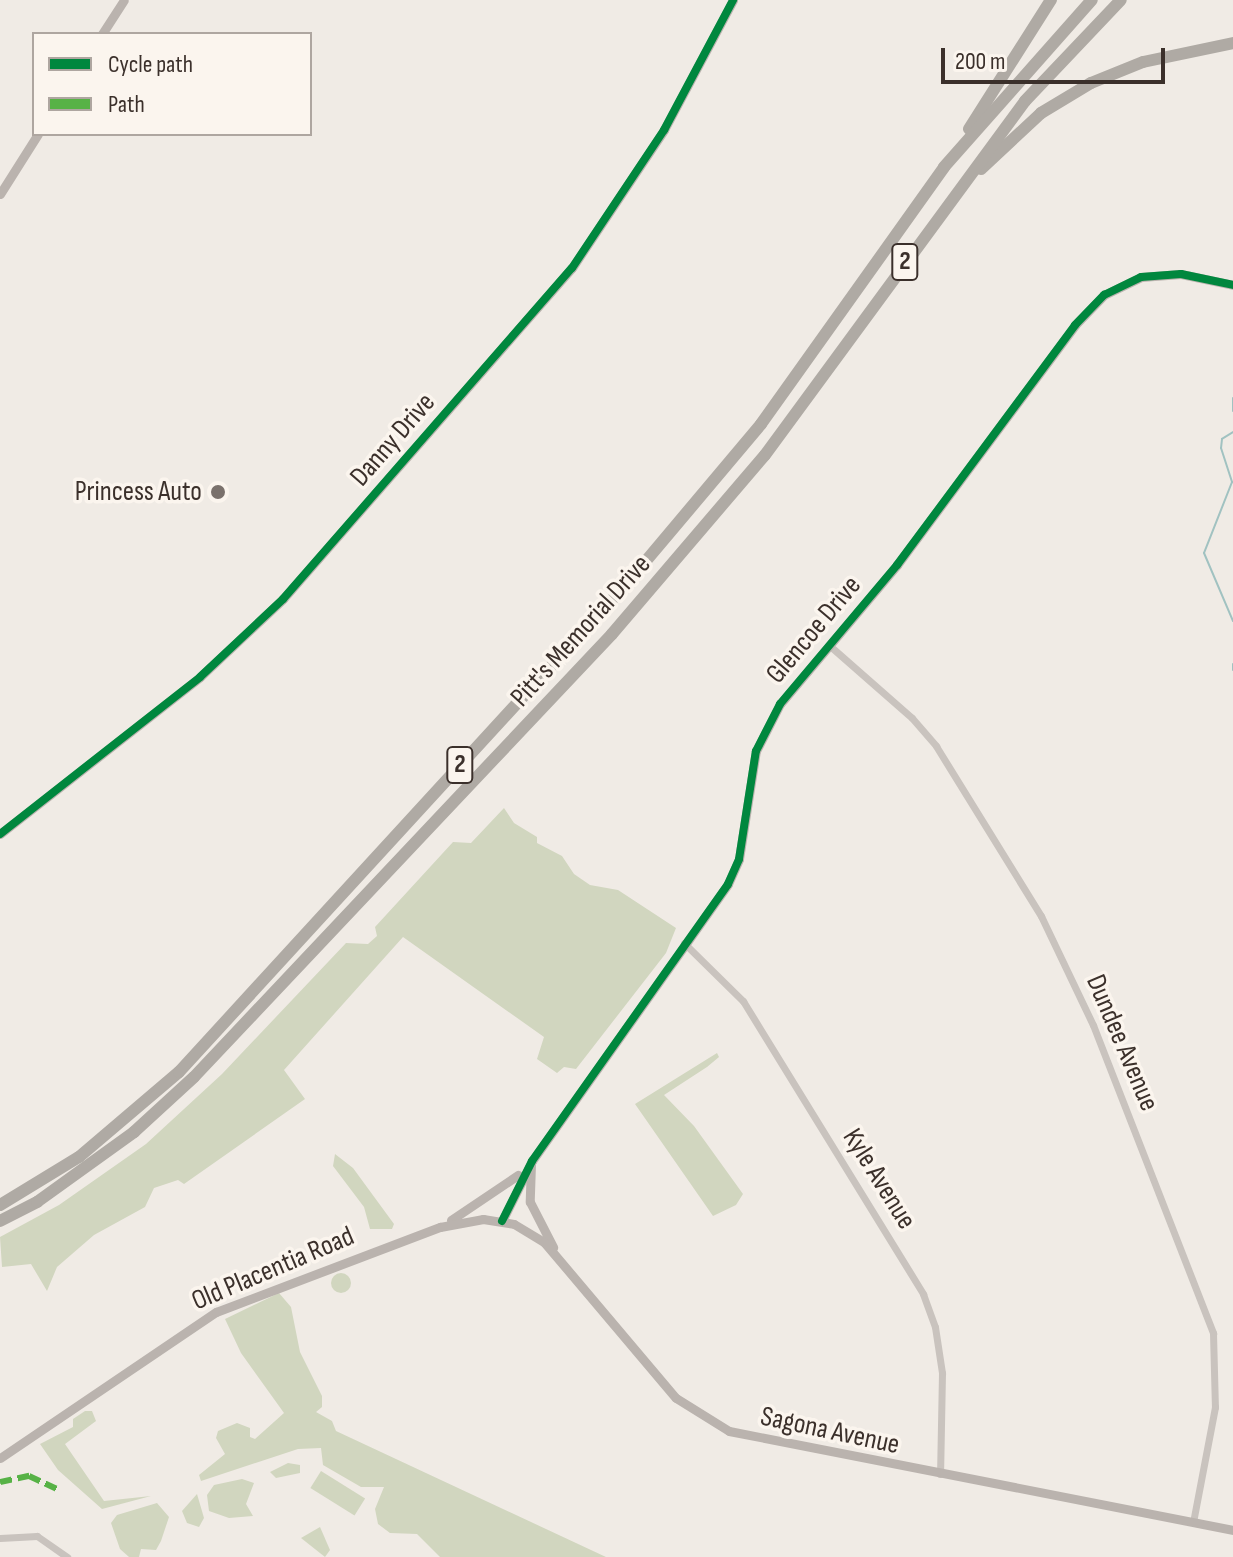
<!DOCTYPE html>
<html>
<head>
<meta charset="utf-8">
<style>
  body { margin:0 }
  #map { position:relative; width:1233px; height:1557px; overflow:hidden; background:#f0ebe5; font-family:"Sofia Sans Condensed",sans-serif }
  div>[style] { position:absolute }
  [style*='--x'] { left:calc(var(--x)*1px); top:calc(var(--y)*1px); width:calc(var(--w)*1px); rotate:calc(var(--a)*1deg) }
  .green>* { inset:0; background:#d1d6bf; transform-origin:0 0 }
  .round { border-radius:50% }
  .stream>* { height:2px; margin:-1px; padding:0 1px; transform-origin:1px; border-radius:1px; background:#a1c2c1 }
  .street>* { height:7px; margin:-3.5px; padding:0 3.5px; transform-origin:3.5px; border-radius:3.5px; background:#c9c3be }
  .secondary>* { height:9px; margin:-4.5px; padding:0 4.5px; transform-origin:4.5px; border-radius:4.5px; background:#bab3ae }
  .highway>* { height:12px; margin:-6px; padding:0 6px; transform-origin:6px; border-radius:6px; background:#afaaa4 }
  .quiet>* { height:6px; margin-top:-3px; transform-origin:0; background:repeating-linear-gradient(90deg,#57b246 0 12px,transparent 0 18px) }
  .cycleway>* { height:8px; margin:-4px; padding:0 4px; transform-origin:4px; border-radius:4px; background:#00873e }
  .dots>* { width:22px; height:22px; translate:-50% -50%; box-sizing:border-box; border:4px solid #fbf5ee; border-radius:50% }
  span { translate:-50% -50%; white-space:nowrap; text-align:center; line-height:1.15; -webkit-text-stroke:7px #fbf5ee; paint-order:stroke }
  .shield-label span { padding:2px 6px; background:#fbf5ee; border:2px solid; border-radius:6px; -webkit-text-stroke-width:0 }
  .shield-label { font-size:26px; color:#3b302b; font-weight:700 }
  .street-label { font-size:28px; color:#3b302b }
  .poi-label { font-size:28px; color:#3b302b }
  .right { translate:-100% -50%; text-align:right }
  .legend { position:absolute; left:32px; top:32px; width:280px; height:104px; box-sizing:border-box; background:#fbf5ee; border:2px solid #aea6a0; margin:0; padding:10px 14px; list-style:none; font-size:24px; color:#3b302b }
  .legend li { display:flex; align-items:center; gap:16px; height:40px }
  .legend b { width:40px; border:2px solid #aea6a0 }
  .scale { position:absolute; left:941px; top:48px; width:224px; height:36px; box-sizing:border-box; border:4px solid #3b302b; border-top:0; padding-left:10px; font-size:24px; line-height:28px; white-space:nowrap; color:#3b302b; -webkit-text-stroke:6px #fbf5ee; paint-order:stroke }
</style>
</head>
<body>
<div id="map">
  <div class="green">
    <i style="clip-path:polygon(504px 808px,514px 823px,537px 837px,537px 843px,562px 856px,574px 874px,590px 885px,618px 890px,676px 928px,666px 953px,576px 1069px,564px 1067px,557px 1073px,537px 1059px,544px 1037px,403px 937px,284px 1070px,305px 1099px,184px 1184px,178px 1180px,154px 1188px,145px 1207px,94px 1235px,57px 1267px,47px 1291px,31px 1264px,2px 1267px,0 1237px,59px 1205px,146px 1144px,222px 1074px,346px 943px,368px 944px,377px 936px,375px 927px,453px 842px,471px 843px)"></i>
    <i style="clip-path:polygon(717px 1053px,719px 1057px,707px 1067px,664px 1095px,694px 1126px,743px 1194px,736px 1205px,713px 1216px,635px 1104px)"></i>
    <i style="clip-path:polygon(335px 1154px,353px 1168px,394px 1224px,392px 1229px,370px 1229px,364px 1207px,333px 1166px)"></i>
    <i class="round" style="left:331px;top:1273px;width:20px;height:20px"></i>
    <i style="clip-path:polygon(279px 1293px,291px 1307px,300px 1352px,322px 1396px,322px 1407px,316px 1412px,332px 1421px,336px 1431px,606px 1557px,440px 1557px,417px 1534px,390px 1533px,378px 1524px,375px 1509px,384px 1487px,361px 1487px,323px 1465px,321px 1448px,298px 1449px,201px 1481px,199px 1475px,225px 1454px,216px 1438px,218px 1431px,237px 1423px,250px 1428px,250px 1437px,255px 1439px,284px 1413px,241px 1353px,225px 1319px)"></i>
    <i style="clip-path:polygon(85px 1411px,92px 1411px,96px 1421px,65px 1444px,104px 1501px,151px 1496px,102px 1509px,58px 1470px,40px 1444px,73px 1427px,73px 1419px)"></i>
    <i style="clip-path:polygon(288px 1463px,300px 1465px,300px 1473px,276px 1478px,270px 1472px)"></i>
    <i style="left:321px;top:1471px;width:52px;height:20px;rotate:32deg"></i>
    <i style="clip-path:polygon(242px 1479px,254px 1483px,246px 1504px,253px 1516px,229px 1518px,209px 1511px,207px 1495px,214px 1485px)"></i>
    <i style="clip-path:polygon(197px 1494px,204px 1518px,199px 1527px,187px 1523px,182px 1511px)"></i>
    <i style="clip-path:polygon(157px 1503px,169px 1517px,161px 1541px,156px 1550px,141px 1549px,139px 1557px,129px 1557px,120px 1549px,111px 1523px,117px 1515px)"></i>
    <i style="clip-path:polygon(320px 1527px,330px 1550px,325px 1557px,301px 1538px)"></i>
  </div>
  <div class="stream">
    <i style="--x:1233;--y:398;--w:13;--a:90"></i>
    <i style="--x:1233;--y:432;--w:13;--a:148"></i>
    <i style="--x:1222;--y:439;--w:9;--a:96"></i>
    <i style="--x:1221;--y:448;--w:36;--a:72"></i>
    <i style="--x:1232;--y:482;--w:76;--a:111.5"></i>
    <i style="--x:1204;--y:553;--w:74;--a:66.9"></i>
    <i style="--x:1233;--y:664;--w:6;--a:90"></i>
  </div>
  <div class="street">
    <i style="--x:830;--y:646;--w:109;--a:41.3"></i>
    <i style="--x:912;--y:718;--w:37;--a:49"></i>
    <i style="--x:936;--y:746;--w:200;--a:58.3"></i>
    <i style="--x:1041;--y:916;--w:121;--a:64.5"></i>
    <i style="--x:1093;--y:1025;--w:331;--a:68.7"></i>
    <i style="--x:1213;--y:1333;--w:74;--a:88.5"></i>
    <i style="--x:1215;--y:1407;--w:117;--a:100.8"></i>
    <i style="--x:684;--y:943;--w:83;--a:44.5"></i>
    <i style="--x:743;--y:1001;--w:344;--a:58.4"></i>
    <i style="--x:923;--y:1294;--w:35;--a:70"></i>
    <i style="--x:935;--y:1327;--w:47;--a:81.3"></i>
    <i style="--x:942;--y:1373;--w:101;--a:91.1"></i>
    <i style="--x:0;--y:1538;--w:37;--a:-3"></i>
    <i style="--x:37;--y:1536;--w:37;--a:35"></i>
  </div>
  <div class="secondary">
    <i style="--x:102;--y:34;--w:40;--a:-57.1"></i>
    <i style="--x:0;--y:194;--w:71;--a:-57.7"></i>
    <i style="--x:0;--y:834;--w:254;--a:-38.1"></i>
    <i style="--x:200;--y:677;--w:114;--a:-43.2"></i>
    <i style="--x:283;--y:599;--w:439;--a:-48.9"></i>
    <i style="--x:572;--y:268;--w:166;--a:-56.3"></i>
    <i style="--x:664;--y:130;--w:147;--a:-62"></i>
    <i style="--x:531;--y:1164;--w:38;--a:92"></i>
    <i style="--x:530;--y:1202;--w:51;--a:62.9"></i>
    <i style="--x:451;--y:1220;--w:81;--a:-33.9"></i>
    <i style="--x:502;--y:1221;--w:67;--a:-63.4"></i>
    <i style="--x:532;--y:1161;--w:339;--a:-54.7"></i>
    <i style="--x:728;--y:884;--w:27;--a:-66"></i>
    <i style="--x:739;--y:859;--w:109;--a:-81.1"></i>
    <i style="--x:756;--y:751;--w:53;--a:-62.9"></i>
    <i style="--x:780;--y:704;--w:182;--a:-49.9"></i>
    <i style="--x:897;--y:565;--w:299;--a:-53.4"></i>
    <i style="--x:1075;--y:325;--w:42;--a:-46"></i>
    <i style="--x:1104;--y:295;--w:41;--a:-25.9"></i>
    <i style="--x:1141;--y:277;--w:40;--a:-4.3"></i>
    <i style="--x:1181;--y:274;--w:53;--a:11.9"></i>
    <i style="--x:0;--y:1458;--w:261;--a:-34.1"></i>
    <i style="--x:216;--y:1312;--w:240;--a:-20.8"></i>
    <i style="--x:440;--y:1227;--w:44;--a:-10.5"></i>
    <i style="--x:483;--y:1219;--w:31;--a:9"></i>
    <i style="--x:514;--y:1224;--w:35;--a:31"></i>
    <i style="--x:544;--y:1242;--w:204;--a:49.8"></i>
    <i style="--x:676;--y:1398;--w:62;--a:31.9"></i>
    <i style="--x:729;--y:1431;--w:514;--a:11.11"></i>
  </div>
  <div class="highway">
    <i style="--x:969;--y:129;--w:153;--a:-57.6"></i>
    <i style="--x:981;--y:169;--w:82;--a:-43"></i>
    <i style="--x:1041;--y:113;--w:58;--a:-31"></i>
    <i style="--x:1091;--y:83;--w:56;--a:-22"></i>
    <i style="--x:1143;--y:62;--w:92;--a:-11.9"></i>
    <i style="--x:0;--y:1205;--w:92;--a:-31.3"></i>
    <i style="--x:79;--y:1157;--w:131;--a:-40.4"></i>
    <i style="--x:179;--y:1072;--w:666;--a:-47.49"></i>
    <i style="--x:629;--y:581;--w:205;--a:-49.9"></i>
    <i style="--x:761;--y:424;--w:315;--a:-54.5"></i>
    <i style="--x:944;--y:167;--w:223;--a:-48.5"></i>
    <i style="--x:0;--y:1221;--w:42;--a:-27.2"></i>
    <i style="--x:37;--y:1202;--w:120;--a:-35.8"></i>
    <i style="--x:134;--y:1132;--w:81;--a:-42.5"></i>
    <i style="--x:194;--y:1077;--w:609;--a:-46.66"></i>
    <i style="--x:612;--y:634;--w:235;--a:-49.5"></i>
    <i style="--x:765;--y:455;--w:439;--a:-53.7"></i>
    <i style="--x:1025;--y:101;--w:139;--a:-46.5"></i>
  </div>
  <div class="quiet">
    <i style="--x:0;--y:1482;--w:30;--a:-12"></i>
    <i style="--x:29;--y:1476;--w:35;--a:25"></i>
  </div>
  <div class="cycleway">
    <i style="--x:0;--y:834;--w:254;--a:-38.1"></i>
    <i style="--x:200;--y:677;--w:114;--a:-43.2"></i>
    <i style="--x:283;--y:599;--w:439;--a:-48.9"></i>
    <i style="--x:572;--y:268;--w:166;--a:-56.3"></i>
    <i style="--x:664;--y:130;--w:147;--a:-62"></i>
    <i style="--x:502;--y:1221;--w:67;--a:-63.4"></i>
    <i style="--x:532;--y:1161;--w:339;--a:-54.7"></i>
    <i style="--x:728;--y:884;--w:27;--a:-66"></i>
    <i style="--x:739;--y:859;--w:109;--a:-81.1"></i>
    <i style="--x:756;--y:751;--w:53;--a:-62.9"></i>
    <i style="--x:780;--y:704;--w:182;--a:-49.9"></i>
    <i style="--x:897;--y:565;--w:299;--a:-53.4"></i>
    <i style="--x:1075;--y:325;--w:42;--a:-46"></i>
    <i style="--x:1104;--y:295;--w:41;--a:-25.9"></i>
    <i style="--x:1141;--y:277;--w:40;--a:-4.3"></i>
    <i style="--x:1181;--y:274;--w:53;--a:11.9"></i>
  </div>
  <div class="dots">
    <i style="left:218px;top:492px;background:#7a716c"></i>
  </div>
  <div class="shield-label">
    <span style="left:905px;top:262px">2</span>
    <span style="left:460px;top:765px">2</span>
  </div>
  <div class="street-label">
    <span style="left:393px;top:440px;rotate:-49deg">Danny Drive</span>
    <span style="left:814px;top:630px;rotate:-50deg">Glencoe Drive</span>
    <span style="left:581px;top:631px;rotate:-48deg">Pitt's Memorial Drive</span>
    <span style="left:1122px;top:1043px;rotate:67deg">Dundee Avenue</span>
    <span style="left:879px;top:1179px;rotate:58deg">Kyle Avenue</span>
    <span style="left:273px;top:1269px;rotate:-23deg">Old Placentia Road</span>
    <span style="left:830px;top:1431px;rotate:12deg">Sagona Avenue</span>
  </div>
  <div class="poi-label">
    <span class="right" style="left:202px;top:492px">Princess Auto</span>
  </div>
  <ul class="legend">
  <li><b style="height:10px;background:#00873e"></b>Cycle path</li>
  <li><b style="height:10px;background:#57b246"></b>Path</li>
  </ul>
  <div class="scale">200 m</div>
</div>
</body>
</html>
